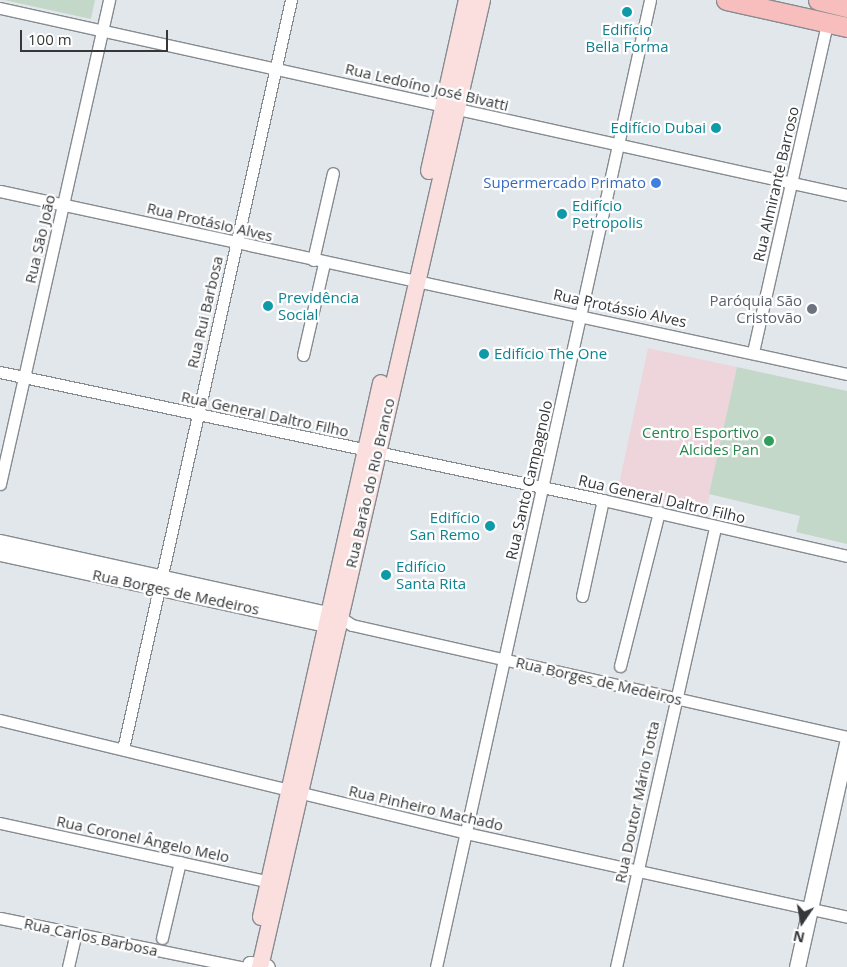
<!DOCTYPE html>
<html>
<head>
<meta charset="utf-8">
<style>
  body { margin:0 }
  #map { position:relative; width:847px; height:967px; overflow:hidden; background:#e2e7ec; font-family:"Open Sans",sans-serif }
  div>[style] { position:absolute }
  [style*='--x'] { left:calc(var(--x)*1px); top:calc(var(--y)*1px); width:calc(var(--w)*1px); rotate:calc(var(--a)*1deg) }
  .education>* { inset:0; background:#eed5dc; transform-origin:0 0 }
  .green>* { inset:0; background:#c4d8c9 }
  .roads { filter:drop-shadow(1px 0 #868b8f) drop-shadow(-1px 0 #868b8f) drop-shadow(0 1px #868b8f) drop-shadow(0 -1px #868b8f) }
  .minor>* { height:11px; margin:-5.5px; padding:0 5.5px; transform-origin:5.5px; border-radius:5.5px; background:#fff }
  .tertiary>* { height:15px; margin:-7.5px; padding:0 7.5px; transform-origin:7.5px; border-radius:7.5px; background:#fff }
  .secondary>* { height:16px; margin:-8px; padding:0 8px; transform-origin:8px; border-radius:8px; background:#fbdfde }
  .primary>* { height:19px; margin:-9.5px; padding:0 9.5px; transform-origin:9.5px; border-radius:9.5px; background:#f7bebd }
  .dots>* { width:14px; height:14px; translate:-50% -50%; box-sizing:border-box; border:2px solid #fff; border-radius:50% }
  span { translate:-50% -50%; white-space:nowrap; text-align:center; line-height:1.15; -webkit-text-stroke:4.5px #fff; paint-order:stroke }
  .culture-label { font-size:15px; color:#0d838f }
  .right { translate:-100% -50%; text-align:right }
  .left { translate:0 -50%; text-align:left }
  .street-label { font-size:15px; color:#353739 }
  .shop-label { font-size:15px; color:#366cbe }
  .worship-label { font-size:15px; color:#5b616d }
  .leisure-label { font-size:15px; color:#27864d }
  .north { position:absolute; left:777px; top:897px; width:50px; height:50px; -webkit-text-stroke:4px #fff; paint-order:stroke; rotate:192deg; font-size:14px; font-weight:700; line-height:20px; text-align:center; color:#353739 }
  .north::after { content:''; display:block; margin:auto; width:18px; height:22px; background:#353739; clip-path:polygon(50% 0,100% 100%,50% 72%,0 100%) }
  .scale { position:absolute; left:20px; top:30px; width:148px; height:22px; box-sizing:border-box; border:2px solid #353739; border-top:0; padding-left:6px; font-size:15px; line-height:18px; white-space:nowrap; color:#353739; -webkit-text-stroke:4px #fff; paint-order:stroke }
</style>
</head>
<body>
<div id="map">
  <div class="education">
    <i style="left:648px;top:348px;width:91px;height:147px;rotate:12deg"></i>
  </div>
  <div class="green">
    <i style="clip-path:polygon(4px 0,95px 0,91px 19px)"></i>
    <i style="clip-path:polygon(737px 367px,847px 391px,847px 544px,796px 532px,800px 516px,709px 494px)"></i>
  </div>
  <div class="roads">
    <div class="minor">
      <i style="--x:0;--y:8;--w:867;--a:12.45"></i>
      <i style="--x:0;--y:191;--w:867;--a:12.19"></i>
      <i style="--x:313;--y:260;--w:89;--a:-77.1"></i>
      <i style="--x:753;--y:352;--w:341;--a:-77.3"></i>
      <i style="--x:303;--y:355;--w:94;--a:-77.1"></i>
      <i style="--x:0;--y:372;--w:616;--a:11.98"></i>
      <i style="--x:603;--y:500;--w:250;--a:12.9"></i>
      <i style="--x:0;--y:484;--w:496;--a:-77.3"></i>
      <i style="--x:582;--y:596;--w:98;--a:-77.7"></i>
      <i style="--x:340;--y:617;--w:14;--a:34"></i>
      <i style="--x:352;--y:625;--w:508;--a:12.75"></i>
      <i style="--x:620;--y:666;--w:159;--a:-75.8"></i>
      <i style="--x:0;--y:720;--w:480;--a:13.6"></i>
      <i style="--x:466;--y:833;--w:390;--a:12.4"></i>
      <i style="--x:123;--y:749;--w:768;--a:-77.36"></i>
      <i style="--x:0;--y:823;--w:282;--a:12.3"></i>
      <i style="--x:0;--y:918;--w:246;--a:11.5"></i>
      <i style="--x:162;--y:938;--w:78;--a:-76.7"></i>
      <i style="--x:68;--y:967;--w:32;--a:-77"></i>
      <i style="--x:436;--y:967;--w:990;--a:-77.52"></i>
      <i style="--x:616;--y:967;--w:452;--a:-77.3"></i>
    </div>
    <div class="tertiary">
      <i style="--x:0;--y:542;--w:348;--a:12.4"></i>
      <i style="--x:0;--y:553;--w:346;--a:12.3"></i>
      <i style="--x:250;--y:964;--w:17;--a:10"></i>
      <i style="--x:797;--y:967;--w:230;--a:-77.4"></i>
    </div>
    <div class="secondary">
      <i style="--x:429;--y:171;--w:175;--a:-77.5"></i>
      <i style="--x:261;--y:917;--w:547;--a:-77.33"></i>
      <i style="--x:260;--y:967;--w:992;--a:-77.07"></i>
    </div>
    <div class="primary">
      <i style="--x:726;--y:0;--w:124;--a:12.6"></i>
      <i style="--x:818;--y:0;--w:30;--a:14"></i>
    </div>
  </div>
  <div class="dots">
    <i style="left:627px;top:12px;background:#0f9aa8"></i>
    <i style="left:716px;top:128px;background:#0f9aa8"></i>
    <i style="left:656px;top:183px;background:#3f7fe0"></i>
    <i style="left:562px;top:214px;background:#0f9aa8"></i>
    <i style="left:268px;top:306px;background:#0f9aa8"></i>
    <i style="left:812px;top:309px;background:#6b7280"></i>
    <i style="left:484px;top:354px;background:#0f9aa8"></i>
    <i style="left:769px;top:441px;background:#2e9e5b"></i>
    <i style="left:490px;top:526px;background:#0f9aa8"></i>
    <i style="left:386px;top:575px;background:#0f9aa8"></i>
  </div>
  <div class="culture-label">
    <span style="left:627px;top:38px">Edifício<br>Bella Forma</span>
    <span class="right" style="left:706px;top:128px">Edifício Dubai</span>
    <span class="left" style="left:572px;top:214px">Edifício<br>Petropolis</span>
    <span class="left" style="left:278px;top:306px">Previdência<br>Social</span>
    <span class="left" style="left:494px;top:354px">Edifício The One</span>
    <span class="right" style="left:480px;top:526px">Edifício<br>San Remo</span>
    <span class="left" style="left:396px;top:575px">Edifício<br>Santa Rita</span>
  </div>
  <div class="street-label">
    <span style="left:427px;top:87px;rotate:13deg">Rua Ledoíno José Bivatti</span>
    <span style="left:776px;top:184px;rotate:-77deg">Rua Almirante Barroso</span>
    <span style="left:210px;top:222px;rotate:13deg">Rua Protásio Alves</span>
    <span style="left:40px;top:239px;rotate:-77deg">Rua São João</span>
    <span style="left:620px;top:308px;rotate:12deg">Rua Protássio Alves</span>
    <span style="left:205px;top:312px;rotate:-77deg">Rua Rui Barbosa</span>
    <span style="left:265px;top:414px;rotate:12deg">Rua General Daltro Filho</span>
    <span style="left:529px;top:480px;rotate:-77deg">Rua Santo Campagnolo</span>
    <span style="left:370px;top:483px;rotate:-77deg">Rua Barão do Rio Branco</span>
    <span style="left:662px;top:499px;rotate:13deg">Rua General Daltro Filho</span>
    <span style="left:176px;top:592px;rotate:12deg">Rua Borges de Medeiros</span>
    <span style="left:599px;top:681px;rotate:13deg">Rua Borges de Medeiros</span>
    <span style="left:637px;top:802px;rotate:-78deg">Rua Doutor Mário Totta</span>
    <span style="left:426px;top:808px;rotate:13deg">Rua Pinheiro Machado</span>
    <span style="left:143px;top:839px;rotate:12deg">Rua Coronel Ângelo Melo</span>
    <span style="left:91px;top:937px;rotate:12deg">Rua Carlos Barbosa</span>
  </div>
  <div class="shop-label">
    <span class="right" style="left:646px;top:183px">Supermercado Primato</span>
  </div>
  <div class="worship-label">
    <span class="right" style="left:802px;top:309px">Paróquia São<br>Cristovão</span>
  </div>
  <div class="leisure-label">
    <span class="right" style="left:759px;top:441px">Centro Esportivo<br>Alcides Pan</span>
  </div>
  <div class="north">N</div>
  <div class="scale">100 m</div>
</div>
</body>
</html>
